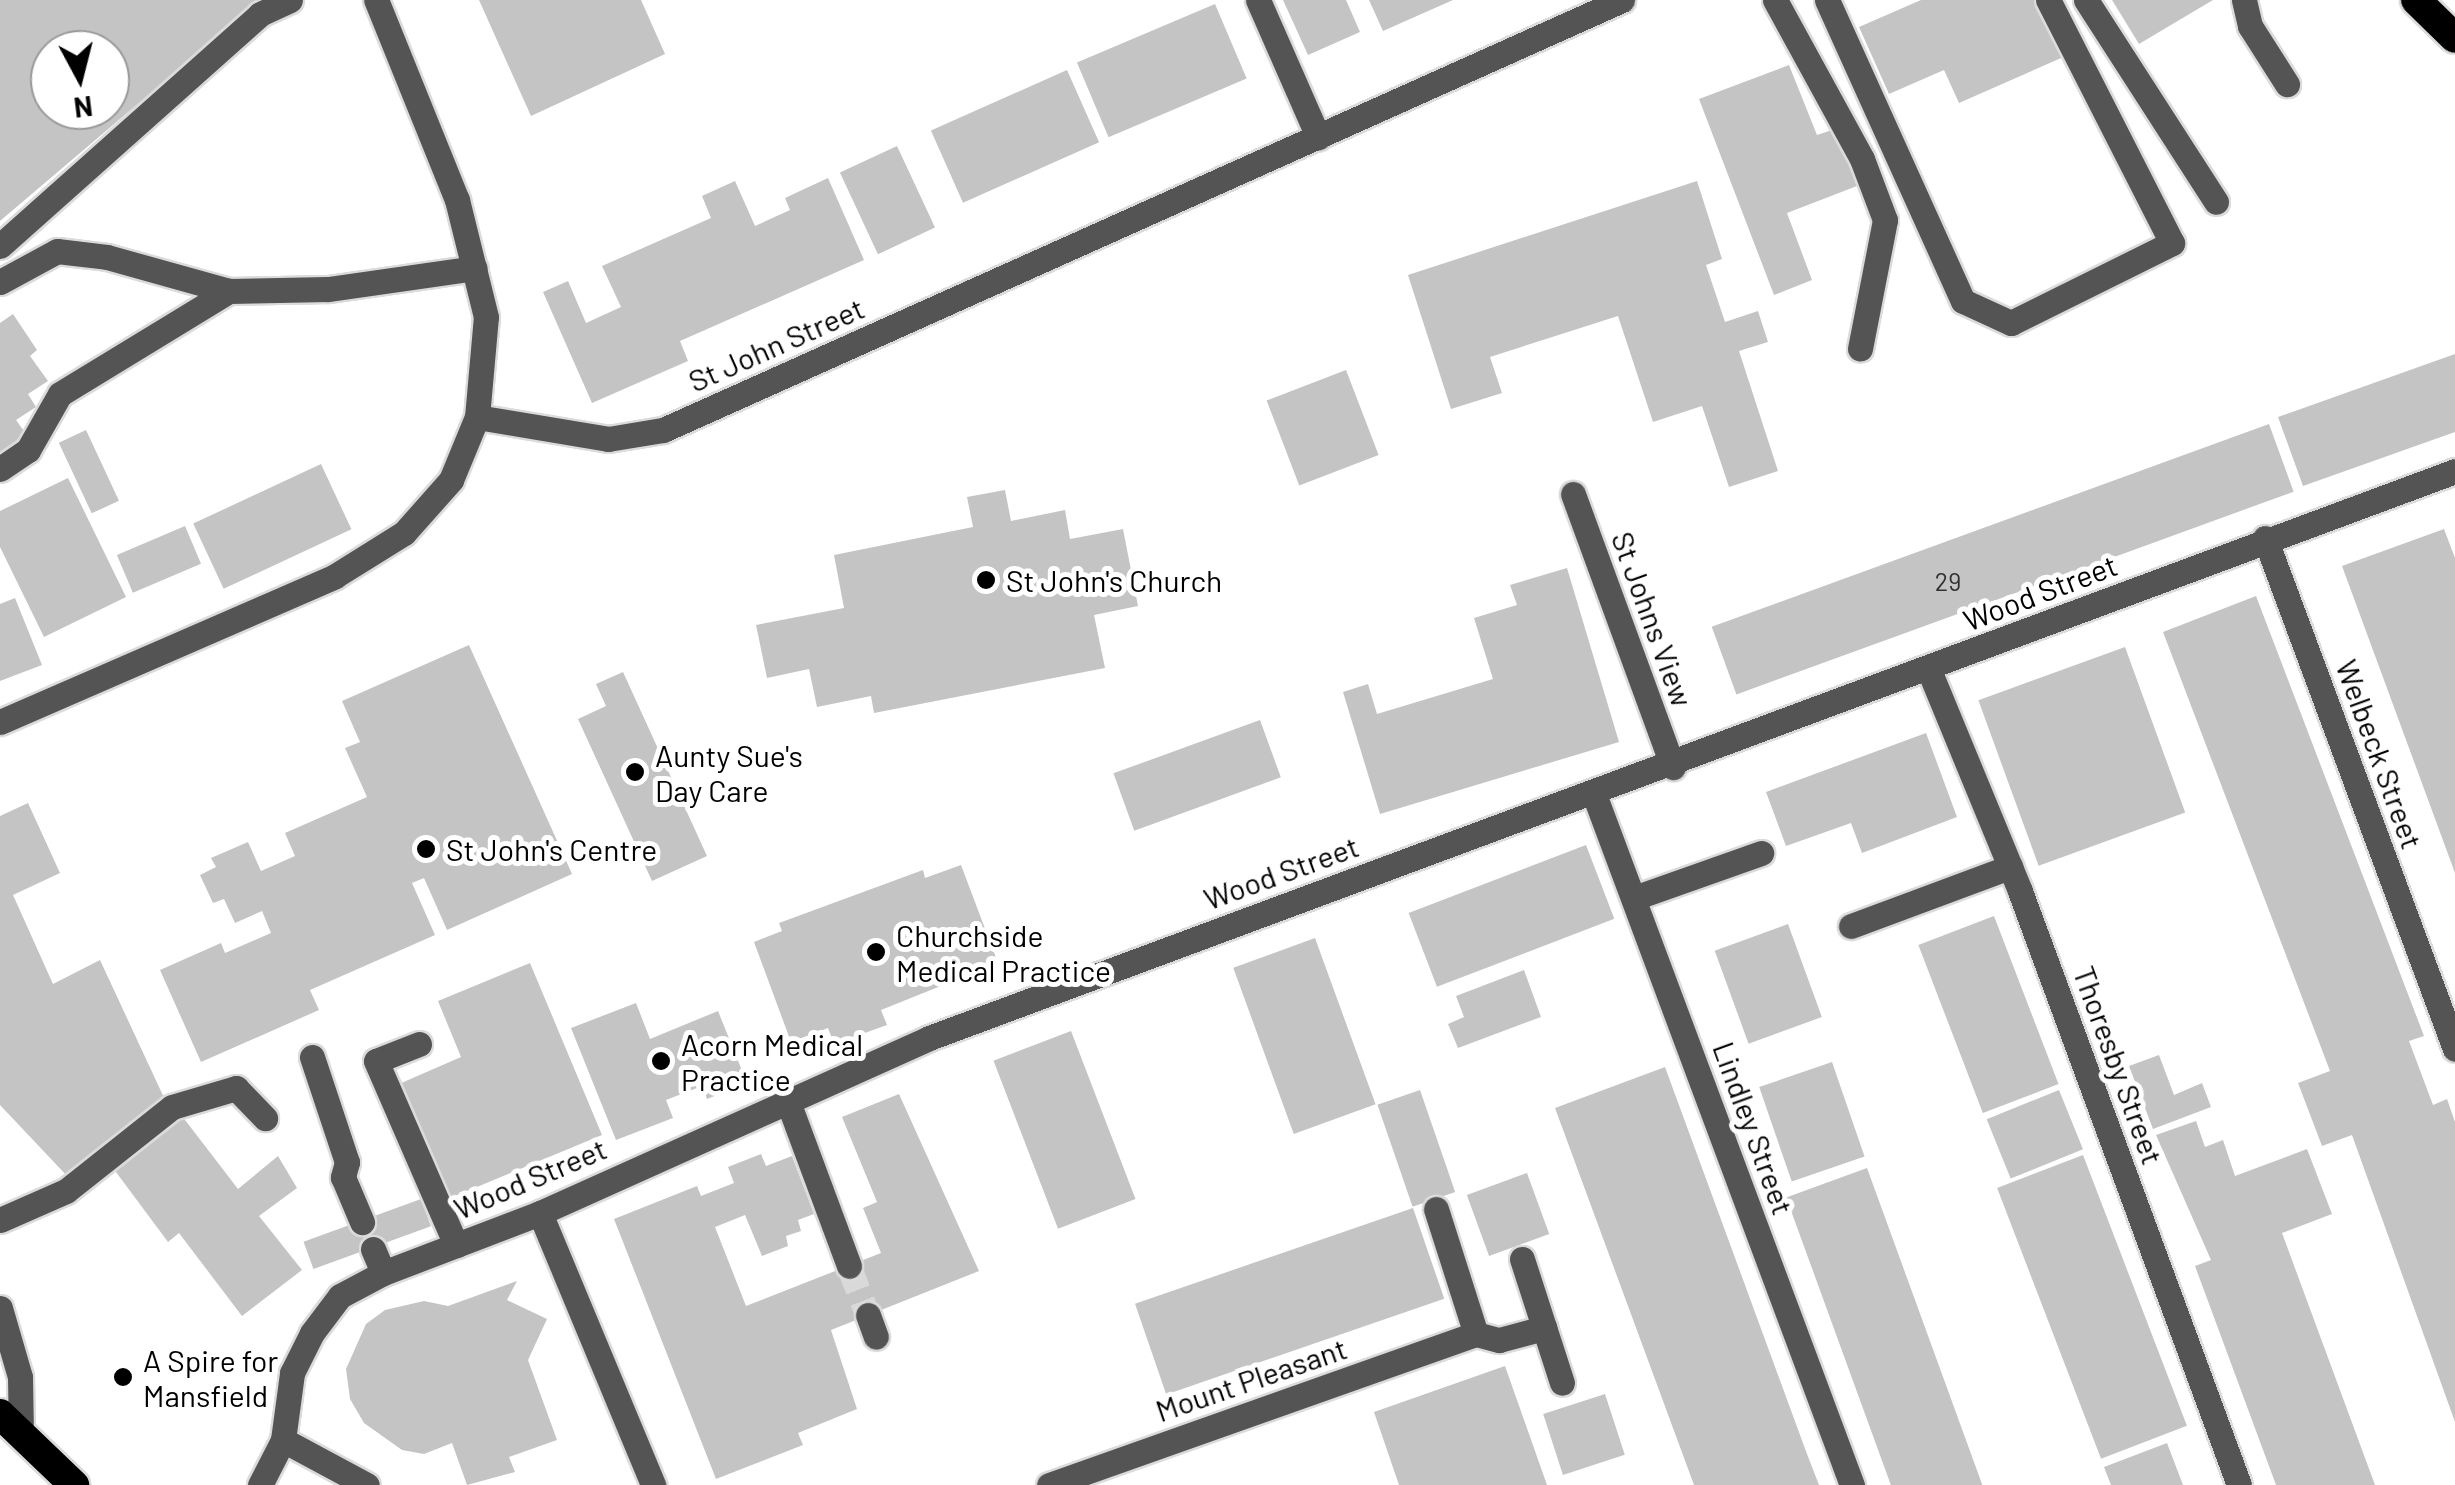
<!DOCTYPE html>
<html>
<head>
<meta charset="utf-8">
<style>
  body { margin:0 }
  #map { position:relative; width:2455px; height:1485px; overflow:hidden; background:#fff; font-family:Barlow,sans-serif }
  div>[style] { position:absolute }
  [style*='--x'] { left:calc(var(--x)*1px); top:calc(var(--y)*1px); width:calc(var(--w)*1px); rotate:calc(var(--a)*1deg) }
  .building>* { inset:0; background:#c4c4c4; transform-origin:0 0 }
  .minor-tunnel>* { height:25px; margin-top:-12.5px; transform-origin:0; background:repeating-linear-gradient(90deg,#d9d9d9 0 25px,transparent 0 37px) }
  .roads { filter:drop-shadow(2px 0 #dbdbdb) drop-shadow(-2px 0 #dbdbdb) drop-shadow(0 2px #dbdbdb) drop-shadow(0 -2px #dbdbdb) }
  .minor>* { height:25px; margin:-12.5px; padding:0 12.5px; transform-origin:12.5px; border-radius:12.5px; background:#545454 }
  .highway>* { height:30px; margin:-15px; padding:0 15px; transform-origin:15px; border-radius:15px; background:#000 }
  .dots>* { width:28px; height:28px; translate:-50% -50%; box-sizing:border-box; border:5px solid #fff; border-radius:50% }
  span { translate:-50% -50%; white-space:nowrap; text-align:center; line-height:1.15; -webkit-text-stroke:10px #fff; paint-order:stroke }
  .number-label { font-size:25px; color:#313131 }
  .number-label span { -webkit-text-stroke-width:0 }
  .street-label { font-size:30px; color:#000 }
  .poi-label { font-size:30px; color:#000 }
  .left { translate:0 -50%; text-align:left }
  .north { position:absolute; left:30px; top:30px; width:100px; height:100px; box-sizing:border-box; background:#fff; border:2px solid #999; border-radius:50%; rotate:173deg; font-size:28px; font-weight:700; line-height:40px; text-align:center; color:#000 }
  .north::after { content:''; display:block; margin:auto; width:35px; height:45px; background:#000; clip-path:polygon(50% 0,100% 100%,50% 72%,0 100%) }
</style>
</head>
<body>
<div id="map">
  <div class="building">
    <i style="clip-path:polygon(evenodd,0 0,260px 0,0 221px,0 0,50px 50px,110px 50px,110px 110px,50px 110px,50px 50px)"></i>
    <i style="clip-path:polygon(479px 0,641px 0,665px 54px,531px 116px)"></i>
    <i style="clip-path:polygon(1283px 0,1346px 0,1360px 32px,1308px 55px)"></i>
    <i style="clip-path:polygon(1369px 0,1453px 0,1383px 31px)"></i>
    <i style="clip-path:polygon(1921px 0,2044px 0,2068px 55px,1959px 103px,1944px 70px,1889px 94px,1859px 27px)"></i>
    <i style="clip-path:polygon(2112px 0,2213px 0,2139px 44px)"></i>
    <i style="left:1215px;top:4px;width:81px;height:150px;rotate:67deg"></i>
    <i style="clip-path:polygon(1789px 65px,1817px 135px,1835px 129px,1857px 186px,1787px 213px,1812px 280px,1774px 295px,1699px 99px)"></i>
    <i style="left:1067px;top:70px;width:79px;height:149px;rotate:66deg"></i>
    <i style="left:897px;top:146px;width:90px;height:63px;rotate:65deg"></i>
    <i style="clip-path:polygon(828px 178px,864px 260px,680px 341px,688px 361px,592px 403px,543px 292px,568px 281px,586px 323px,621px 307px,602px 266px,711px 218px,702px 196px,735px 181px,755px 226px,790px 210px,785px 198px)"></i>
    <i style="clip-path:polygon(1697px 181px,1722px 259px,1706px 265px,1725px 322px,1758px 311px,1768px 342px,1739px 351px,1778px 471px,1729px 487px,1702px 406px,1653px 422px,1618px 316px,1490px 357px,1502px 393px,1451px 409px,1408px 275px)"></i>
    <i style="clip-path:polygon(13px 314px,37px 350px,30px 356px,48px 381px,28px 394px,36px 407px,16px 420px,26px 434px,0 453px,0 323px)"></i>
    <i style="clip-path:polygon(2455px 354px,2455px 432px,2303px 486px,2278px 417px)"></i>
    <i style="left:1346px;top:370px;width:91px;height:85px;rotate:69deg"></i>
    <i style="left:2269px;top:424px;width:72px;height:593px;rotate:70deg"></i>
    <i style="left:86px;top:430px;width:78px;height:30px;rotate:65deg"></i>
    <i style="left:321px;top:464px;width:72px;height:141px;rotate:65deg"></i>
    <i style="clip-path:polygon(68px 478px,126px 597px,44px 637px,0 547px,0 511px)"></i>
    <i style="clip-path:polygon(1005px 490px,1011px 521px,1065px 510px,1070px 539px,1123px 529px,1138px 606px,1094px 615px,1105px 668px,874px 713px,871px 696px,817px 707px,809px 669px,767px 678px,756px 625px,844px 608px,834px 555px,973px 527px,967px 497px)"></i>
    <i style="left:185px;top:526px;width:41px;height:74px;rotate:67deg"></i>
    <i style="clip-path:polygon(2444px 529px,2455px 558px,2455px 873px,2342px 566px)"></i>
    <i style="clip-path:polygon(1567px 568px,1619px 742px,1380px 814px,1343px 692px,1368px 684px,1377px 714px,1493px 679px,1474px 618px,1517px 605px,1510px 585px)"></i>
    <i style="clip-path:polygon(2256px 596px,2424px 1036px,2409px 1041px,2433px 1105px,2447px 1099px,2455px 1122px,2455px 1422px,2352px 1135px,2322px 1146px,2298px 1083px,2330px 1071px,2163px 632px)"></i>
    <i style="clip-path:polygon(15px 598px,42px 665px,0 681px,0 604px)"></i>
    <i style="clip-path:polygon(469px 645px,572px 874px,447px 930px,424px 878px,412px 883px,435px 935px,310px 990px,319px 1010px,201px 1062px,160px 970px,221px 943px,225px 953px,271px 933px,262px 911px,235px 923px,224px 899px,213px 903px,200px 875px,216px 867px,211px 858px,248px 842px,261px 871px,295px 856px,285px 833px,367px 797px,345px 748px,360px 742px,342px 701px)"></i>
    <i style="left:2125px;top:647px;width:176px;height:156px;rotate:70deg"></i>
    <i style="clip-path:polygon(623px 672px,707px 856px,652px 881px,578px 719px,606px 706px,596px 684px)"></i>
    <i style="left:1260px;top:720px;width:61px;height:156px;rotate:70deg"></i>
    <i style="clip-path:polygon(1926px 733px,1957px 817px,1862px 853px,1851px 823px,1786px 846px,1766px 792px)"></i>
    <i style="clip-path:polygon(28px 803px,60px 873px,13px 895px,53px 984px,100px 960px,166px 1102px,69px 1178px,0 1105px,0 816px)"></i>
    <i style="left:1586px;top:845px;width:79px;height:190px;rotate:69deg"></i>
    <i style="clip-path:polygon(961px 865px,998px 963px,881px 1010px,887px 1025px,834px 1044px,828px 1028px,791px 1042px,754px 942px,782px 931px,779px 923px,923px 870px,925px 878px)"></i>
    <i style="left:1994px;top:916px;width:180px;height:81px;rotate:69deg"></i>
    <i style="left:1788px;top:924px;width:99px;height:78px;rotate:70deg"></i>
    <i style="left:1315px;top:938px;width:177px;height:87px;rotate:70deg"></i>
    <i style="clip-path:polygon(530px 963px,602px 1135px,448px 1199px,399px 1084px,461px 1057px,438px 1001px)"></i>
    <i style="clip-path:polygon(1524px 970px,1541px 1017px,1458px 1048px,1448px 1024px,1464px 1017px,1456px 996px)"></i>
    <i style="clip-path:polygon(636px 1003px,650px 1039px,718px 1011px,747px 1083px,707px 1099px,702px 1086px,666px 1100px,673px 1118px,616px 1140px,571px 1028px)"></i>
    <i style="left:1071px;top:1031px;width:180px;height:83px;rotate:69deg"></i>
    <i style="clip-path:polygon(2159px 1055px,2174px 1095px,2202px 1083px,2211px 1107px,2153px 1129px,2129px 1066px)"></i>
    <i style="left:1832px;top:1062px;width:100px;height:77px;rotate:71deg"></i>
    <i style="clip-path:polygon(1665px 1067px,1807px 1454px,1819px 1485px,1694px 1485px,1555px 1108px)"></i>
    <i style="left:1420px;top:1090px;width:108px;height:45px;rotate:71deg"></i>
    <i style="left:2059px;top:1090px;width:64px;height:78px;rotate:68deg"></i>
    <i style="clip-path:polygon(899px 1094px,979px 1271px,831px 1330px,857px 1409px,798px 1433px,803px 1445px,716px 1479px,614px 1219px,697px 1186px,701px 1196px,734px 1183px,728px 1167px,761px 1154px,766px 1166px,792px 1156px,814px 1214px,798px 1220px,801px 1231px,786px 1236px,788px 1246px,762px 1256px,745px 1215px,715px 1227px,746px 1306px,881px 1253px,863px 1208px,877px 1202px,842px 1117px)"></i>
    <i style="clip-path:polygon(182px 1116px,238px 1189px,278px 1156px,297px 1188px,259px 1216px,302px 1270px,242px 1316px,179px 1233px,168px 1242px,113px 1168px)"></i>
    <i style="clip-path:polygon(2196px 1121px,2205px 1147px,2223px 1140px,2235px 1176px,2307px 1149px,2332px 1214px,2282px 1233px,2375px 1485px,2276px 1485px,2195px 1266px,2211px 1260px,2156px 1135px)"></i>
    <i style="left:2083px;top:1155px;width:290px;height:92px;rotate:69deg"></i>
    <i style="left:1867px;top:1168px;width:337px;height:86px;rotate:70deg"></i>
    <i style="left:1527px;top:1173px;width:65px;height:64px;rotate:70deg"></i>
    <i style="left:421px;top:1199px;width:29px;height:125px;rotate:70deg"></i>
    <i style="left:1413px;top:1208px;width:96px;height:294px;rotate:71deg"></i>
    <i style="clip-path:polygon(517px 1281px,507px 1300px,547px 1319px,528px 1360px,557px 1440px,509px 1457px,515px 1472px,467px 1485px,452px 1443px,424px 1454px,402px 1450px,364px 1423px,350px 1399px,346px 1369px,366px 1324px,385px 1310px,424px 1301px,448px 1306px)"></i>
    <i style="clip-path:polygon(1505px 1366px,1547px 1485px,1399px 1485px,1374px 1412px)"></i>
    <i style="left:1605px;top:1394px;width:64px;height:65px;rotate:72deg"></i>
    <i style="clip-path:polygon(2167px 1443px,2183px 1485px,2111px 1485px,2104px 1467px)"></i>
  </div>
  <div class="minor-tunnel">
    <i style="--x:849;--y:1266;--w:53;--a:68.8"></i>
  </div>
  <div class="roads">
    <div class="minor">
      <i style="--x:1258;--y:0;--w:150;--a:66.3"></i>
      <i style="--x:1775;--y:0;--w:181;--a:61.3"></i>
      <i style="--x:1862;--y:159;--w:65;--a:69.3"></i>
      <i style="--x:1885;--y:220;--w:131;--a:101"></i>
      <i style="--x:1827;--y:0;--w:330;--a:65.7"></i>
      <i style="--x:1963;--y:301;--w:53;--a:24.6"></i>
      <i style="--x:2011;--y:323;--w:180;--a:-26.4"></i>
      <i style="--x:2172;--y:243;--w:273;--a:-117"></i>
      <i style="--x:2086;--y:0;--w:240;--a:57.2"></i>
      <i style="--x:2244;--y:0;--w:27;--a:77"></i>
      <i style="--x:2250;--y:26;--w:69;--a:57.5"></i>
      <i style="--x:0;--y:246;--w:348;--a:-41.7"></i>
      <i style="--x:260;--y:14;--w:33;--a:-25"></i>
      <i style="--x:0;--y:282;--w:65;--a:-28.5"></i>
      <i style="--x:57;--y:251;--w:50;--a:6.8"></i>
      <i style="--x:107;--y:257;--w:127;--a:15.6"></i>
      <i style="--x:229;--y:291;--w:99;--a:-1.2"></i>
      <i style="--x:328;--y:289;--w:148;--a:-8.1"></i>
      <i style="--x:477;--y:417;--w:133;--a:9.5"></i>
      <i style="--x:608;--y:439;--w:56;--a:-9.3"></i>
      <i style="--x:663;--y:430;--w:1051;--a:-24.15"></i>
      <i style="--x:0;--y:469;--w:34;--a:-34"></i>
      <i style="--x:28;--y:450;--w:64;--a:-60.3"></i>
      <i style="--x:60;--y:394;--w:198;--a:-31.4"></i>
      <i style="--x:1573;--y:494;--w:291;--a:69.9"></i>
      <i style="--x:2265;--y:538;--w:545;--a:69.6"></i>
      <i style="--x:1929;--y:670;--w:239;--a:67.6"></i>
      <i style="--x:2020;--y:891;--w:633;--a:69.76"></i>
      <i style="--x:0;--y:722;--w:365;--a:-23.5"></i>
      <i style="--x:335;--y:576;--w:81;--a:-31.9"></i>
      <i style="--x:404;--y:533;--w:71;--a:-48.4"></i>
      <i style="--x:451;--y:480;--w:68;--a:-67.6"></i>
      <i style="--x:477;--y:417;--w:100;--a:-84.9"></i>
      <i style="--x:486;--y:317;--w:121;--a:-103.9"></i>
      <i style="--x:457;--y:200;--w:216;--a:-112"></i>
      <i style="--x:1594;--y:794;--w:738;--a:69.53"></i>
      <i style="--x:1634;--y:898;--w:135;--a:-19.5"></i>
      <i style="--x:1851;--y:926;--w:170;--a:-20.4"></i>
      <i style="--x:419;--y:1044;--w:46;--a:158.4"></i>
      <i style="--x:376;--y:1061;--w:201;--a:66.5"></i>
      <i style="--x:312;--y:1057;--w:111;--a:71.6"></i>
      <i style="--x:347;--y:1162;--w:16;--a:105"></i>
      <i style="--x:343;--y:1177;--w:49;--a:67.1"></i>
      <i style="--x:787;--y:1099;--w:178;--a:69.6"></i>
      <i style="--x:1436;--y:1209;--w:131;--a:72.3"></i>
      <i style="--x:540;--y:1213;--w:295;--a:67.4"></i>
      <i style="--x:0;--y:1220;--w:72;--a:-23.7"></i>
      <i style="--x:66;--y:1191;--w:135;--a:-38.4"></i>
      <i style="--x:172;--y:1107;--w:67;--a:-16.5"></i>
      <i style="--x:236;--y:1088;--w:42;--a:46"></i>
      <i style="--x:373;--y:1249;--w:26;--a:67"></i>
      <i style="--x:1522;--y:1259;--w:130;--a:72.1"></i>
      <i style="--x:0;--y:1308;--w:72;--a:73.8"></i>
      <i style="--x:20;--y:1377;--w:55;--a:89"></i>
      <i style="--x:868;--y:1315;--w:23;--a:70"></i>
      <i style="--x:1476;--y:1334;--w:24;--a:15"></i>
      <i style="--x:1499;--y:1340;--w:47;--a:-14.9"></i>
      <i style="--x:283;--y:1440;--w:95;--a:28.2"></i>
      <i style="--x:260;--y:1485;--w:51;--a:-62.9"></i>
      <i style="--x:283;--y:1440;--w:68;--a:-82.3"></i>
      <i style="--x:292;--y:1373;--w:45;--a:-63.4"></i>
      <i style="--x:312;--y:1333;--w:46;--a:-52.9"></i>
      <i style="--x:340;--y:1296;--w:49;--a:-28.1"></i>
      <i style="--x:383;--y:1273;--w:168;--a:-20.9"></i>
      <i style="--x:540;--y:1213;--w:427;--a:-24.2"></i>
      <i style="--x:929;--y:1038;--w:1628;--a:-20.38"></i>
      <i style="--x:1049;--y:1485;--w:453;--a:-19.5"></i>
    </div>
    <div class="highway">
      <i style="--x:2416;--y:0;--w:54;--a:44.3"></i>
      <i style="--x:0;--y:1414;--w:103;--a:43.8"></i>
    </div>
  </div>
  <div class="dots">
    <i style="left:986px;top:580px;background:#000"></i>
    <i style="left:635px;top:772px;background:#000"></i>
    <i style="left:426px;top:849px;background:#000"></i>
    <i style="left:876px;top:952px;background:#000"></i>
    <i style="left:661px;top:1061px;background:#000"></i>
    <i style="left:123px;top:1377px;background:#000"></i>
  </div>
  <div class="number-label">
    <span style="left:1948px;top:581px">29</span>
  </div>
  <div class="street-label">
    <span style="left:776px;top:344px;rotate:-24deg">St John Street</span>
    <span style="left:2040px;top:592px;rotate:-21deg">Wood Street</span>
    <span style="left:1653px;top:619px;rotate:70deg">St Johns View</span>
    <span style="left:2380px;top:754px;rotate:70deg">Welbeck Street</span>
    <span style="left:1281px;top:872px;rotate:-20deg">Wood Street</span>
    <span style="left:2119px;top:1065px;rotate:70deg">Thoresby Street</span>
    <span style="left:1754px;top:1128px;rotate:70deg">Lindley Street</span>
    <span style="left:530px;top:1178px;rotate:-23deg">Wood Street</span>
    <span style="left:1251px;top:1379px;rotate:-19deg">Mount Pleasant</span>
  </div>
  <div class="poi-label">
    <span class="left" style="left:1006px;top:580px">St John's Church</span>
    <span class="left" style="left:655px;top:772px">Aunty Sue's<br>Day Care</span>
    <span class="left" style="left:446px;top:849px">St John's Centre</span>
    <span class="left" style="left:896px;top:952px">Churchside<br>Medical Practice</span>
    <span class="left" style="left:681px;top:1061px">Acorn Medical<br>Practice</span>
    <span class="left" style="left:143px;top:1377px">A Spire for<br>Mansfield</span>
  </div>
  <div class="north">N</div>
</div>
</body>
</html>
